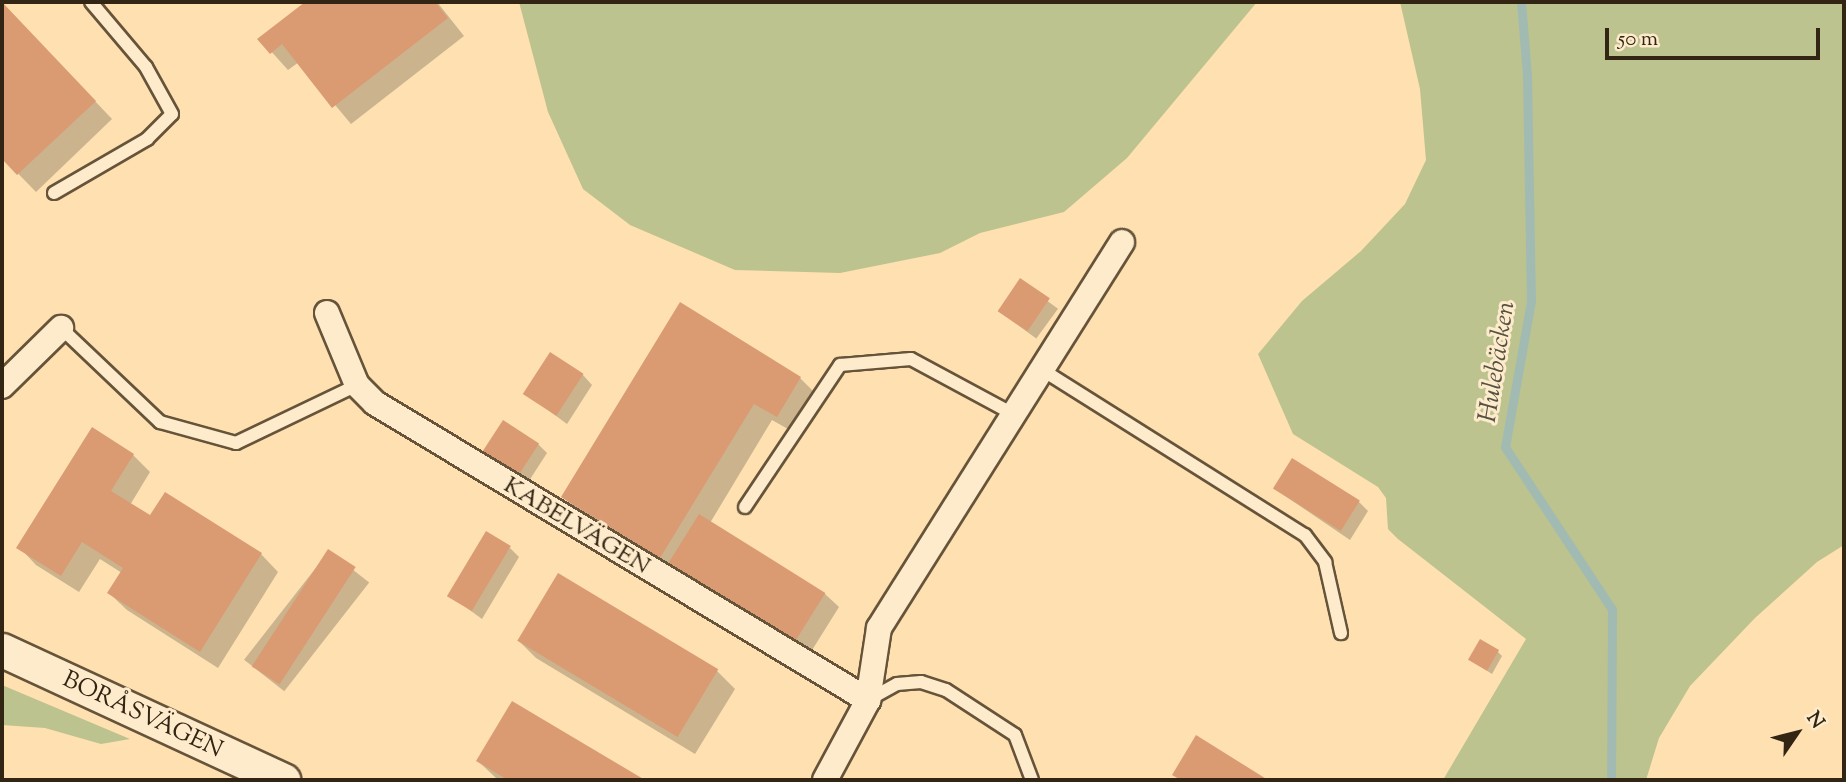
<!DOCTYPE html>
<html>
<head>
<meta charset="utf-8">
<style>
  body { margin:0 }
  #map { position:relative; width:1846px; height:782px; overflow:hidden; background:#fee0b1; font-family:"Sorts Mill Goudy",serif }
  div>[style] { position:absolute }
  [style*='--x'] { left:calc(var(--x)*1px); top:calc(var(--y)*1px); width:calc(var(--w)*1px); rotate:calc(var(--a)*1deg) }
  .green>* { inset:0; background:#bcc38e }
  .shadow>* { inset:0; background:#0003; transform-origin:0 0 }
  .stream>* { height:9px; margin:-4.5px; padding:0 4.5px; transform-origin:4.5px; border-radius:4.5px; background:#a1bbb3 }
  .building>* { inset:0; background:#da9b73; transform-origin:0 0 }
  .roads { filter:drop-shadow(2px 0 #66543a) drop-shadow(-2px 0 #66543a) drop-shadow(0 2px #66543a) drop-shadow(0 -2px #66543a) }
  .lane>* { height:12px; margin:-6px; padding:0 6px; transform-origin:6px; border-radius:6px; background:#feebcc }
  .street>* { height:24px; margin:-12px; padding:0 12px; transform-origin:12px; border-radius:12px; background:#feebcc }
  .secondary>* { height:33px; margin:-16.5px; padding:0 16.5px; transform-origin:16.5px; border-radius:16.5px; background:#feebcc }
  span { translate:-50% -50%; white-space:nowrap; text-align:center; line-height:1.15; -webkit-text-stroke:6px #feebcc; paint-order:stroke }
  .street-label { font-size:24px; color:#332513 }
  .water-label { font-size:26px; color:#545243; font-style:italic }
  .frame { position:absolute; inset:0; border:4px solid #332513; pointer-events:none }
  .north { position:absolute; left:1762px; top:698px; width:70px; height:70px; -webkit-text-stroke:5px #feebcc; paint-order:stroke; rotate:55deg; font-size:19px; font-weight:700; line-height:28px; text-align:center; color:#332513 }
  .north::after { content:''; display:block; margin:auto; width:24px; height:32px; background:#332513; clip-path:polygon(50% 0,100% 100%,50% 72%,0 100%) }
  .scale { position:absolute; left:1605px; top:28px; width:215px; height:32px; box-sizing:border-box; border:4px solid #332513; border-top:0; padding-left:9px; font-size:21px; line-height:24px; white-space:nowrap; color:#332513; -webkit-text-stroke:5px #feebcc; paint-order:stroke }
</style>
</head>
<body>
<div id="map">
  <div class="green">
    <i style="clip-path:polygon(519px 2px,1257px 2px,1127px 158px,1064px 212px,980px 233px,940px 253px,840px 273px,735px 270px,630px 225px,583px 189px,548px 112px)"></i>
    <i style="clip-path:polygon(1400px 2px,1844px 2px,1844px 545px,1817px 562px,1755px 618px,1690px 686px,1659px 738px,1646px 780px,1443px 780px,1526px 639px,1398px 539px,1388px 529px,1386px 498px,1378px 487px,1293px 434px,1258px 354px,1302px 301px,1361px 251px,1405px 204px,1426px 160px,1420px 89px)"></i>
    <i style="clip-path:polygon(2px 685px,130px 739px,101px 744px,45px 728px,2px 725px)"></i>
  </div>
  <div class="shadow">
    <i style="clip-path:polygon(307px 2px,437px 2px,464px 36px,351px 124px,299px 62px,288px 70px,260px 39px)"></i>
    <i style="clip-path:polygon(2px 3px,112px 119px,36px 192px,2px 157px)"></i>
    <i style="left:1020px;top:281px;width:47px;height:37px;rotate:36deg"></i>
    <i style="clip-path:polygon(583px 375px,592px 385px,567px 424px,525px 393px)"></i>
    <i style="clip-path:polygon(800px 378px,818px 396px,795px 433px,772px 420px,710px 523px,825px 594px,839px 607px,809px 655px,581px 514px,563px 497px)"></i>
    <i style="clip-path:polygon(538px 444px,547px 453px,525px 487px,491px 465px)"></i>
    <i style="clip-path:polygon(133px 455px,150px 472px,130px 505px,151px 518px,261px 554px,278px 572px,218px 668px,127px 610px,109px 593px,122px 573px,100px 559px,79px 592px,36px 565px,19px 547px)"></i>
    <i style="clip-path:polygon(1275px 489px,1359px 502px,1368px 511px,1350px 540px)"></i>
    <i style="clip-path:polygon(510px 548px,519px 557px,482px 619px,449px 595px)"></i>
    <i style="left:329px;top:551px;width:51px;height:138px;rotate:38deg"></i>
    <i style="clip-path:polygon(558px 575px,717px 671px,735px 689px,695px 754px,536px 658px,519px 641px)"></i>
    <i style="clip-path:polygon(1498px 652px,1502px 656px,1492px 674px,1470px 660px)"></i>
    <i style="clip-path:polygon(512px 703px,642px 780px,496px 778px,478px 761px)"></i>
  </div>
  <div class="stream">
    <i style="--x:1521;--y:2;--w:73;--a:85.3"></i>
    <i style="--x:1527;--y:75;--w:226;--a:89"></i>
    <i style="--x:1531;--y:301;--w:148;--a:100.1"></i>
    <i style="--x:1505;--y:447;--w:194;--a:56.6"></i>
    <i style="--x:1612;--y:609;--w:171;--a:90.3"></i>
  </div>
  <div class="building">
    <i style="clip-path:polygon(2px 2px,96px 101px,17px 175px,2px 159px)"></i>
    <i style="clip-path:polygon(305px 2px,435px 2px,448px 18px,332px 108px,282px 44px,270px 54px,257px 39px)"></i>
    <i style="left:1020px;top:278px;width:36px;height:40px;rotate:34deg"></i>
    <i style="clip-path:polygon(680px 302px,801px 377px,777px 417px,754px 404px,660px 558px,561px 497px)"></i>
    <i style="left:550px;top:352px;width:40px;height:50px;rotate:33deg"></i>
    <i style="left:503px;top:420px;width:43px;height:43px;rotate:33deg"></i>
    <i style="clip-path:polygon(92px 427px,134px 454px,111px 491px,150px 515px,165px 492px,262px 553px,200px 652px,107px 593px,123px 568px,82px 542px,61px 576px,16px 548px)"></i>
    <i style="left:1292px;top:458px;width:80px;height:36px;rotate:32deg"></i>
    <i style="left:699px;top:514px;width:149px;height:60px;rotate:32deg"></i>
    <i style="left:486px;top:531px;width:29px;height:76px;rotate:31deg"></i>
    <i style="left:328px;top:549px;width:33px;height:140px;rotate:33deg"></i>
    <i style="left:558px;top:573px;width:187px;height:79px;rotate:31deg"></i>
    <i style="left:1480px;top:639px;width:22px;height:24px;rotate:30deg"></i>
    <i style="clip-path:polygon(512px 701px,645px 780px,508px 780px,476px 761px)"></i>
    <i style="clip-path:polygon(1196px 735px,1268px 780px,1181px 780px,1172px 775px)"></i>
  </div>
  <div class="roads">
    <div class="lane">
      <i style="--x:54;--y:193;--w:108;--a:-30.1"></i>
      <i style="--x:147;--y:139;--w:35;--a:-45"></i>
      <i style="--x:172;--y:114;--w:54;--a:-119"></i>
      <i style="--x:146;--y:67;--w:85;--a:-130.2"></i>
      <i style="--x:61;--y:328;--w:137;--a:43.5"></i>
      <i style="--x:160;--y:422;--w:79;--a:15.4"></i>
      <i style="--x:236;--y:443;--w:134;--a:-25.6"></i>
      <i style="--x:1041;--y:369;--w:312;--a:32.2"></i>
      <i style="--x:1305;--y:535;--w:34;--a:53"></i>
      <i style="--x:1325;--y:562;--w:73;--a:77.3"></i>
      <i style="--x:745;--y:507;--w:171;--a:-56.2"></i>
      <i style="--x:840;--y:365;--w:71;--a:-4.8"></i>
      <i style="--x:911;--y:359;--w:116;--a:28.3"></i>
      <i style="--x:868;--y:700;--w:33;--a:-29"></i>
      <i style="--x:897;--y:684;--w:24;--a:-5"></i>
      <i style="--x:921;--y:682;--w:26;--a:18"></i>
      <i style="--x:946;--y:690;--w:82;--a:33.1"></i>
      <i style="--x:1015;--y:735;--w:48;--a:69.3"></i>
    </div>
    <div class="street">
      <i style="--x:327;--y:313;--w:78;--a:67.4"></i>
      <i style="--x:357;--y:385;--w:25;--a:45"></i>
      <i style="--x:375;--y:403;--w:576;--a:31.07"></i>
      <i style="--x:2;--y:386;--w:83;--a:-44.5"></i>
      <i style="--x:825;--y:780;--w:91;--a:-61.7"></i>
      <i style="--x:868;--y:700;--w:73;--a:-81.3"></i>
      <i style="--x:879;--y:628;--w:456;--a:-57.8"></i>
    </div>
    <div class="secondary">
      <i style="--x:2;--y:650;--w:310;--a:24.8"></i>
    </div>
  </div>
  <div class="street-label">
    <span style="left:576px;top:527px;rotate:31deg">KABELVÄGEN</span>
    <span style="left:142px;top:716px;rotate:25deg">BORÅSVÄGEN</span>
  </div>
  <div class="water-label">
    <span style="left:1498px;top:362px;rotate:-81deg">Hulebäcken</span>
  </div>
  <div class="frame"></div>
  <div class="north">N</div>
  <div class="scale">50 m</div>
</div>
</body>
</html>
